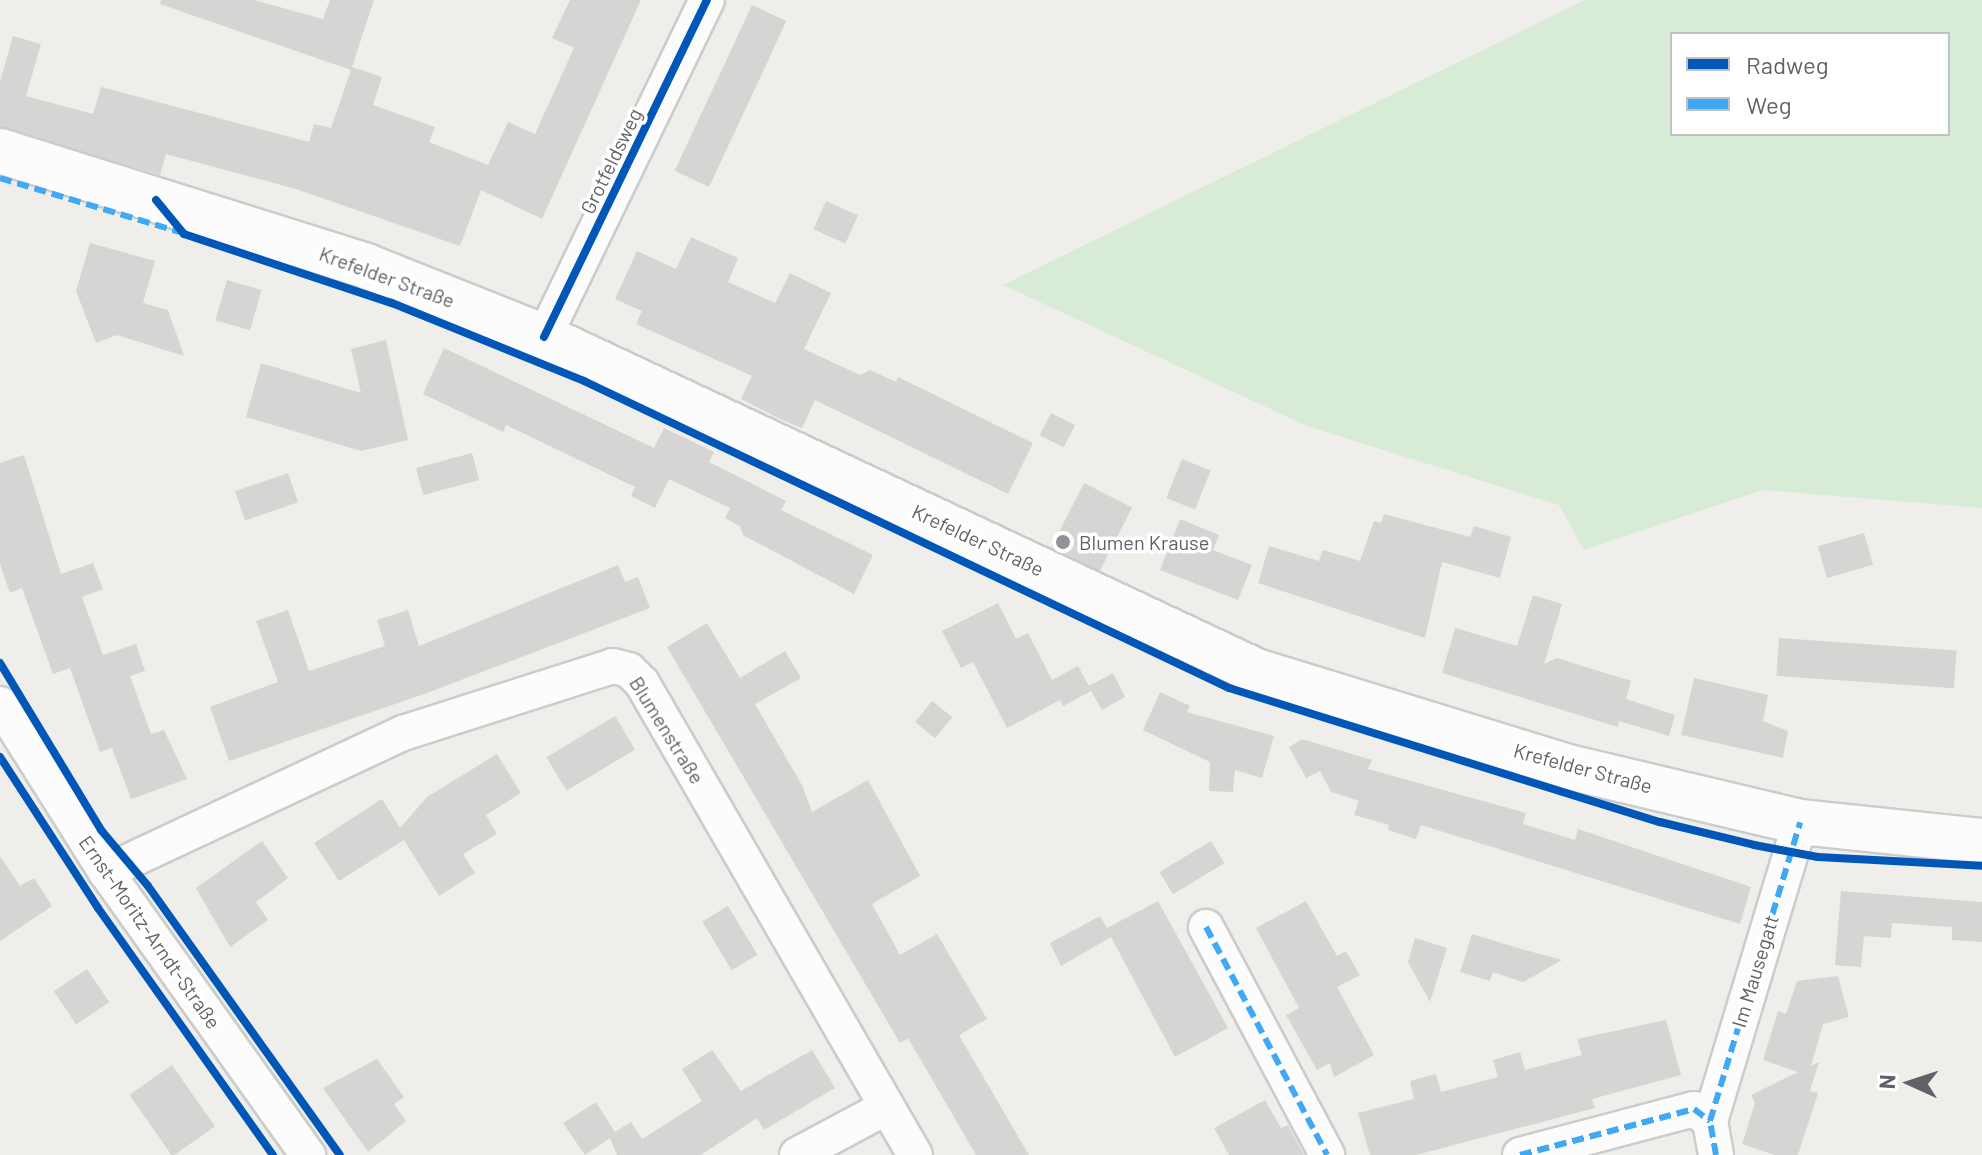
<!DOCTYPE html>
<html>
<head>
<meta charset="utf-8">
<style>
  body { margin:0 }
  #map { position:relative; width:1982px; height:1155px; overflow:hidden; background:#efeeea; font-family:Barlow,sans-serif }
  div>[style] { position:absolute }
  [style*='--x'] { left:calc(var(--x)*1px); top:calc(var(--y)*1px); width:calc(var(--w)*1px); rotate:calc(var(--a)*1deg) }
  .green>* { inset:0; background:#d8ebd6 }
  .building>* { inset:0; background:#d6d5d3; transform-origin:0 0 }
  .roads { filter:drop-shadow(2px 0 #cbcccc) drop-shadow(-2px 0 #cbcccc) drop-shadow(0 2px #cbcccc) drop-shadow(0 -2px #cbcccc) }
  .minor>* { height:34px; margin:-17px; padding:0 17px; transform-origin:17px; border-radius:17px; background:#fdfcfc }
  .secondary>* { height:44px; margin:-22px; padding:0 22px; transform-origin:22px; border-radius:22px; background:#fdfcfc }
  .quiet>* { height:6px; margin-top:-3px; transform-origin:0; background:repeating-linear-gradient(90deg,#3fa9f5 0 12px,transparent 0 18px) }
  .cycleway>* { height:8px; margin:-4px; padding:0 4px; transform-origin:4px; border-radius:4px; background:#0057b8 }
  .dots>* { width:22px; height:22px; translate:-50% -50%; box-sizing:border-box; border:4px solid #fff; border-radius:50% }
  span { translate:-50% -50%; white-space:nowrap; text-align:center; line-height:1.15; -webkit-text-stroke:7px #fff; paint-order:stroke }
  .street-label { font-size:20px; color:#5f6368 }
  .poi-label { font-size:20px; color:#5f6368 }
  .left { translate:0 -50%; text-align:left }
  .legend { position:absolute; left:1670px; top:32px; width:280px; height:104px; box-sizing:border-box; background:#fff; border:2px solid #bfc1c3; margin:0; padding:10px 14px; list-style:none; font-size:24px; color:#5f6368 }
  .legend li { display:flex; align-items:center; gap:16px; height:40px }
  .legend b { width:40px; border:2px solid #bfc1c3 }
  .north { position:absolute; left:1870px; top:1043px; width:80px; height:80px; -webkit-text-stroke:6px #fff; paint-order:stroke; rotate:273deg; font-size:22px; font-weight:700; line-height:32px; text-align:center; color:#5f6368 }
  .north::after { content:''; display:block; margin:auto; width:28px; height:36px; background:#5f6368; clip-path:polygon(50% 0,100% 100%,50% 72%,0 100%) }
</style>
</head>
<body>
<div id="map">
  <div class="green">
    <i style="clip-path:polygon(evenodd,1585px 0,1982px 0,1982px 508px,1762px 490px,1584px 550px,1559px 505px,1307px 426px,1003px 285px,1585px 0,1672px 34px,1948px 34px,1948px 134px,1672px 134px,1672px 34px)"></i>
  </div>
  <div class="building">
    <i style="clip-path:polygon(161px 0,254px 0,323px 19px,330px 0,374px 0,352px 67px,382px 77px,373px 105px,435px 127px,429px 142px,488px 165px,508px 122px,535px 134px,574px 48px,552px 38px,570px 0,641px 0,542px 219px,481px 190px,460px 246px,296px 189px,166px 154px,160px 175px,0 127px,0 82px,13px 36px,41px 44px,26px 96px,93px 114px,101px 87px,309px 142px,314px 124px,331px 128px,351px 70px,160px 4px)"></i>
    <i style="left:752px;top:5px;width:38px;height:183px;rotate:25deg"></i>
    <i style="left:826px;top:201px;width:35px;height:31px;rotate:24deg"></i>
    <i style="clip-path:polygon(691px 237px,738px 258px,728px 282px,775px 303px,790px 273px,831px 293px,804px 349px,860px 375px,870px 370px,896px 382px,898px 377px,1033px 443px,1008px 494px,815px 400px,802px 428px,782px 420px,741px 399px,752px 376px,636px 324px,642px 311px,615px 299px,637px 251px,676px 269px)"></i>
    <i style="clip-path:polygon(90px 243px,155px 261px,143px 303px,168px 310px,184px 356px,117px 335px,96px 343px,76px 291px)"></i>
    <i style="left:227px;top:280px;width:36px;height:42px;rotate:16deg"></i>
    <i style="clip-path:polygon(386px 340px,408px 440px,361px 451px,246px 417px,261px 363px,361px 393px,351px 349px)"></i>
    <i style="clip-path:polygon(444px 348px,654px 448px,664px 428px,714px 452px,709px 462px,786px 501px,781px 510px,873px 555px,854px 594px,743px 535px,740px 526px,725px 518px,730px 508px,669px 479px,655px 508px,631px 496px,635px 487px,506px 425px,503px 432px,423px 394px)"></i>
    <i style="left:1051px;top:413px;width:27px;height:25px;rotate:27deg"></i>
    <i style="left:472px;top:453px;width:28px;height:58px;rotate:75deg"></i>
    <i style="clip-path:polygon(24px 455px,61px 574px,93px 563px,103px 589px,82px 597px,103px 655px,136px 644px,145px 671px,130px 676px,151px 734px,164px 730px,187px 779px,131px 799px,112px 748px,100px 752px,70px 668px,53px 674px,22px 588px,10px 593px,0 564px,0 463px)"></i>
    <i style="left:1182px;top:459px;width:31px;height:42px;rotate:22deg"></i>
    <i style="left:288px;top:473px;width:31px;height:56px;rotate:71deg"></i>
    <i style="left:1084px;top:483px;width:54px;height:72px;rotate:27deg"></i>
    <i style="clip-path:polygon(1384px 514px,1470px 537px,1474px 526px,1511px 537px,1500px 578px,1442px 562px,1425px 638px,1258px 583px,1269px 546px,1319px 561px,1323px 550px,1360px 561px,1374px 521px,1381px 523px)"></i>
    <i style="clip-path:polygon(1180px 519px,1219px 535px,1213px 550px,1252px 565px,1238px 600px,1160px 570px)"></i>
    <i style="left:1864px;top:533px;width:33px;height:48px;rotate:74deg"></i>
    <i style="clip-path:polygon(618px 565px,625px 582px,638px 577px,650px 608px,427px 693px,229px 761px,210px 707px,278px 682px,256px 621px,288px 610px,309px 671px,385px 646px,377px 620px,408px 610px,419px 646px)"></i>
    <i style="clip-path:polygon(1533px 595px,1562px 604px,1544px 664px,1557px 658px,1631px 681px,1626px 699px,1675px 715px,1669px 736px,1619px 721px,1618px 727px,1442px 673px,1455px 628px,1517px 646px)"></i>
    <i style="clip-path:polygon(998px 603px,1016px 639px,1028px 633px,1052px 680px,1078px 666px,1089px 686px,1113px 673px,1125px 697px,1102px 710px,1091px 691px,1063px 706px,1060px 700px,1007px 728px,973px 662px,961px 668px,942px 631px)"></i>
    <i style="clip-path:polygon(707px 623px,740px 678px,785px 651px,801px 678px,755px 704px,803px 787px,812px 812px,868px 780px,920px 876px,872px 904px,900px 955px,937px 934px,987px 1019px,959px 1035px,1029px 1155px,976px 1155px,908px 1038px,900px 1043px,667px 647px)"></i>
    <i style="left:1779px;top:638px;width:178px;height:38px;rotate:4deg"></i>
    <i style="clip-path:polygon(1694px 678px,1768px 695px,1763px 721px,1788px 731px,1783px 758px,1681px 735px)"></i>
    <i style="clip-path:polygon(1160px 692px,1190px 706px,1187px 712px,1274px 736px,1262px 778px,1235px 770px,1233px 792px,1209px 791px,1210px 762px,1143px 730px)"></i>
    <i style="left:932px;top:701px;width:26px;height:27px;rotate:39deg"></i>
    <i style="left:615px;top:716px;width:39px;height:80px;rotate:59deg"></i>
    <i style="clip-path:polygon(1302px 739px,1372px 760px,1368px 769px,1526px 813px,1523px 824px,1575px 840px,1578px 829px,1751px 887px,1740px 924px,1421px 825px,1416px 839px,1388px 830px,1389px 825px,1354px 815px,1359px 801px,1331px 792px,1320px 771px,1306px 778px,1289px 747px)"></i>
    <i style="clip-path:polygon(497px 754px,521px 793px,486px 815px,497px 834px,463px 854px,475px 873px,439px 896px,404px 840px,339px 881px,314px 843px,382px 799px,400px 828px,427px 797px)"></i>
    <i style="clip-path:polygon(262px 841px,288px 878px,256px 902px,268px 920px,230px 947px,196px 888px)"></i>
    <i style="left:1211px;top:841px;width:26px;height:60px;rotate:59deg"></i>
    <i style="clip-path:polygon(0 856px,20px 886px,34px 878px,52px 906px,0 941px)"></i>
    <i style="clip-path:polygon(1841px 891px,1982px 902px,1982px 942px,1952px 940px,1952px 927px,1892px 923px,1891px 938px,1864px 936px,1861px 967px,1835px 965px)"></i>
    <i style="clip-path:polygon(1158px 901px,1228px 1028px,1175px 1057px,1111px 937px,1061px 966px,1050px 943px,1100px 916px,1107px 928px)"></i>
    <i style="clip-path:polygon(1306px 901px,1337px 956px,1346px 951px,1360px 975px,1337px 987px,1374px 1055px,1334px 1077px,1330px 1063px,1317px 1070px,1286px 1015px,1299px 1008px,1256px 928px)"></i>
    <i style="left:728px;top:906px;width:57px;height:30px;rotate:59deg"></i>
    <i style="clip-path:polygon(1472px 934px,1518px 948px,1562px 960px,1523px 982px,1493px 972px,1490px 981px,1460px 972px)"></i>
    <i style="clip-path:polygon(1415px 938px,1447px 948px,1430px 1002px,1408px 962px)"></i>
    <i style="left:87px;top:969px;width:40px;height:40px;rotate:56deg"></i>
    <i style="clip-path:polygon(1838px 976px,1849px 1017px,1823px 1024px,1811px 1066px,1819px 1062px,1810px 1091px,1818px 1093px,1798px 1155px,1775px 1155px,1742px 1144px,1755px 1103px,1751px 1095px,1798px 1072px,1763px 1060px,1778px 1011px,1786px 1014px,1797px 981px)"></i>
    <i style="clip-path:polygon(1666px 1020px,1681px 1075px,1592px 1099px,1595px 1108px,1416px 1155px,1370px 1155px,1358px 1113px,1414px 1099px,1410px 1081px,1436px 1074px,1441px 1092px,1498px 1077px,1493px 1060px,1520px 1052px,1525px 1070px,1582px 1055px,1577px 1039px)"></i>
    <i style="clip-path:polygon(712px 1050px,741px 1091px,812px 1050px,835px 1088px,764px 1130px,757px 1118px,701px 1155px,617px 1155px,610px 1138px,585px 1155px,563px 1123px,596px 1102px,615px 1132px,631px 1122px,642px 1139px,702px 1101px,682px 1069px)"></i>
    <i style="clip-path:polygon(377px 1059px,404px 1097px,394px 1104px,406px 1121px,368px 1152px,323px 1088px)"></i>
    <i style="left:172px;top:1065px;width:75px;height:52px;rotate:55deg"></i>
    <i style="clip-path:polygon(1265px 1100px,1281px 1128px,1288px 1125px,1304px 1155px,1229px 1155px,1214px 1128px)"></i>
  </div>
  <div class="roads">
    <div class="minor">
      <i style="--x:544;--y:337;--w:374;--a:-64.2"></i>
      <i style="--x:0;--y:704;--w:199;--a:57.8"></i>
      <i style="--x:106;--y:872;--w:348;--a:54.5"></i>
      <i style="--x:106;--y:872;--w:328;--a:-25.1"></i>
      <i style="--x:403;--y:733;--w:220;--a:-17.7"></i>
      <i style="--x:613;--y:666;--w:16;--a:14"></i>
      <i style="--x:629;--y:670;--w:18;--a:45"></i>
      <i style="--x:642;--y:683;--w:545;--a:59.96"></i>
      <i style="--x:1206;--y:927;--w:258;--a:62"></i>
      <i style="--x:797;--y:1155;--w:102;--a:-28.1"></i>
      <i style="--x:1520;--y:1155;--w:180;--a:-14.8"></i>
      <i style="--x:1694;--y:1109;--w:20;--a:37"></i>
      <i style="--x:1716;--y:1155;--w:35;--a:-100"></i>
      <i style="--x:1710;--y:1121;--w:312;--a:-73.2"></i>
    </div>
    <div class="secondary">
      <i style="--x:0;--y:151;--w:384;--a:17.4"></i>
      <i style="--x:366;--y:266;--w:192;--a:21.7"></i>
      <i style="--x:544;--y:337;--w:786;--a:25.13"></i>
      <i style="--x:1256;--y:671;--w:326;--a:17.1"></i>
      <i style="--x:1568;--y:767;--w:238;--a:13.3"></i>
      <i style="--x:1800;--y:822;--w:183;--a:6"></i>
    </div>
  </div>
  <div class="quiet">
    <i style="--x:0;--y:178;--w:188;--a:16.7"></i>
    <i style="--x:1206;--y:927;--w:258;--a:62"></i>
    <i style="--x:1520;--y:1155;--w:180;--a:-14.8"></i>
    <i style="--x:1694;--y:1109;--w:20;--a:37"></i>
    <i style="--x:1716;--y:1155;--w:35;--a:-100"></i>
    <i style="--x:1710;--y:1121;--w:312;--a:-73.2"></i>
  </div>
  <div class="cycleway">
    <i style="--x:156;--y:200;--w:44;--a:50.5"></i>
    <i style="--x:184;--y:234;--w:219;--a:18.4"></i>
    <i style="--x:392;--y:303;--w:207;--a:22.1"></i>
    <i style="--x:584;--y:381;--w:714;--a:25.45"></i>
    <i style="--x:1229;--y:688;--w:451;--a:17.3"></i>
    <i style="--x:1660;--y:822;--w:97;--a:13.7"></i>
    <i style="--x:1754;--y:845;--w:65;--a:10.6"></i>
    <i style="--x:1818;--y:857;--w:164;--a:3.1"></i>
    <i style="--x:544;--y:337;--w:374;--a:-64.2"></i>
    <i style="--x:0;--y:663;--w:195;--a:58.8"></i>
    <i style="--x:101;--y:830;--w:73;--a:50"></i>
    <i style="--x:148;--y:886;--w:330;--a:54.5"></i>
    <i style="--x:0;--y:757;--w:180;--a:57"></i>
    <i style="--x:98;--y:908;--w:303;--a:54.7"></i>
  </div>
  <div class="dots">
    <i style="left:1063px;top:542px;background:#919496"></i>
  </div>
  <div class="street-label">
    <span style="left:611px;top:161px;rotate:-64deg">Grotfeldsweg</span>
    <span style="left:387px;top:277px;rotate:20deg">Krefelder Straße</span>
    <span style="left:978px;top:540px;rotate:25deg">Krefelder Straße</span>
    <span style="left:667px;top:730px;rotate:58deg">Blumenstraße</span>
    <span style="left:1583px;top:768px;rotate:15deg">Krefelder Straße</span>
    <span style="left:150px;top:932px;rotate:55deg">Ernst-Moritz-Arndt-Straße</span>
    <span style="left:1755px;top:971px;rotate:-73deg">Im Mausegatt</span>
  </div>
  <div class="poi-label">
    <span class="left" style="left:1079px;top:542px">Blumen Krause</span>
  </div>
  <ul class="legend">
  <li><b style="height:10px;background:#0057b8"></b>Radweg</li>
  <li><b style="height:10px;background:#3fa9f5"></b>Weg</li>
  </ul>
  <div class="north">N</div>
</div>
</body>
</html>
